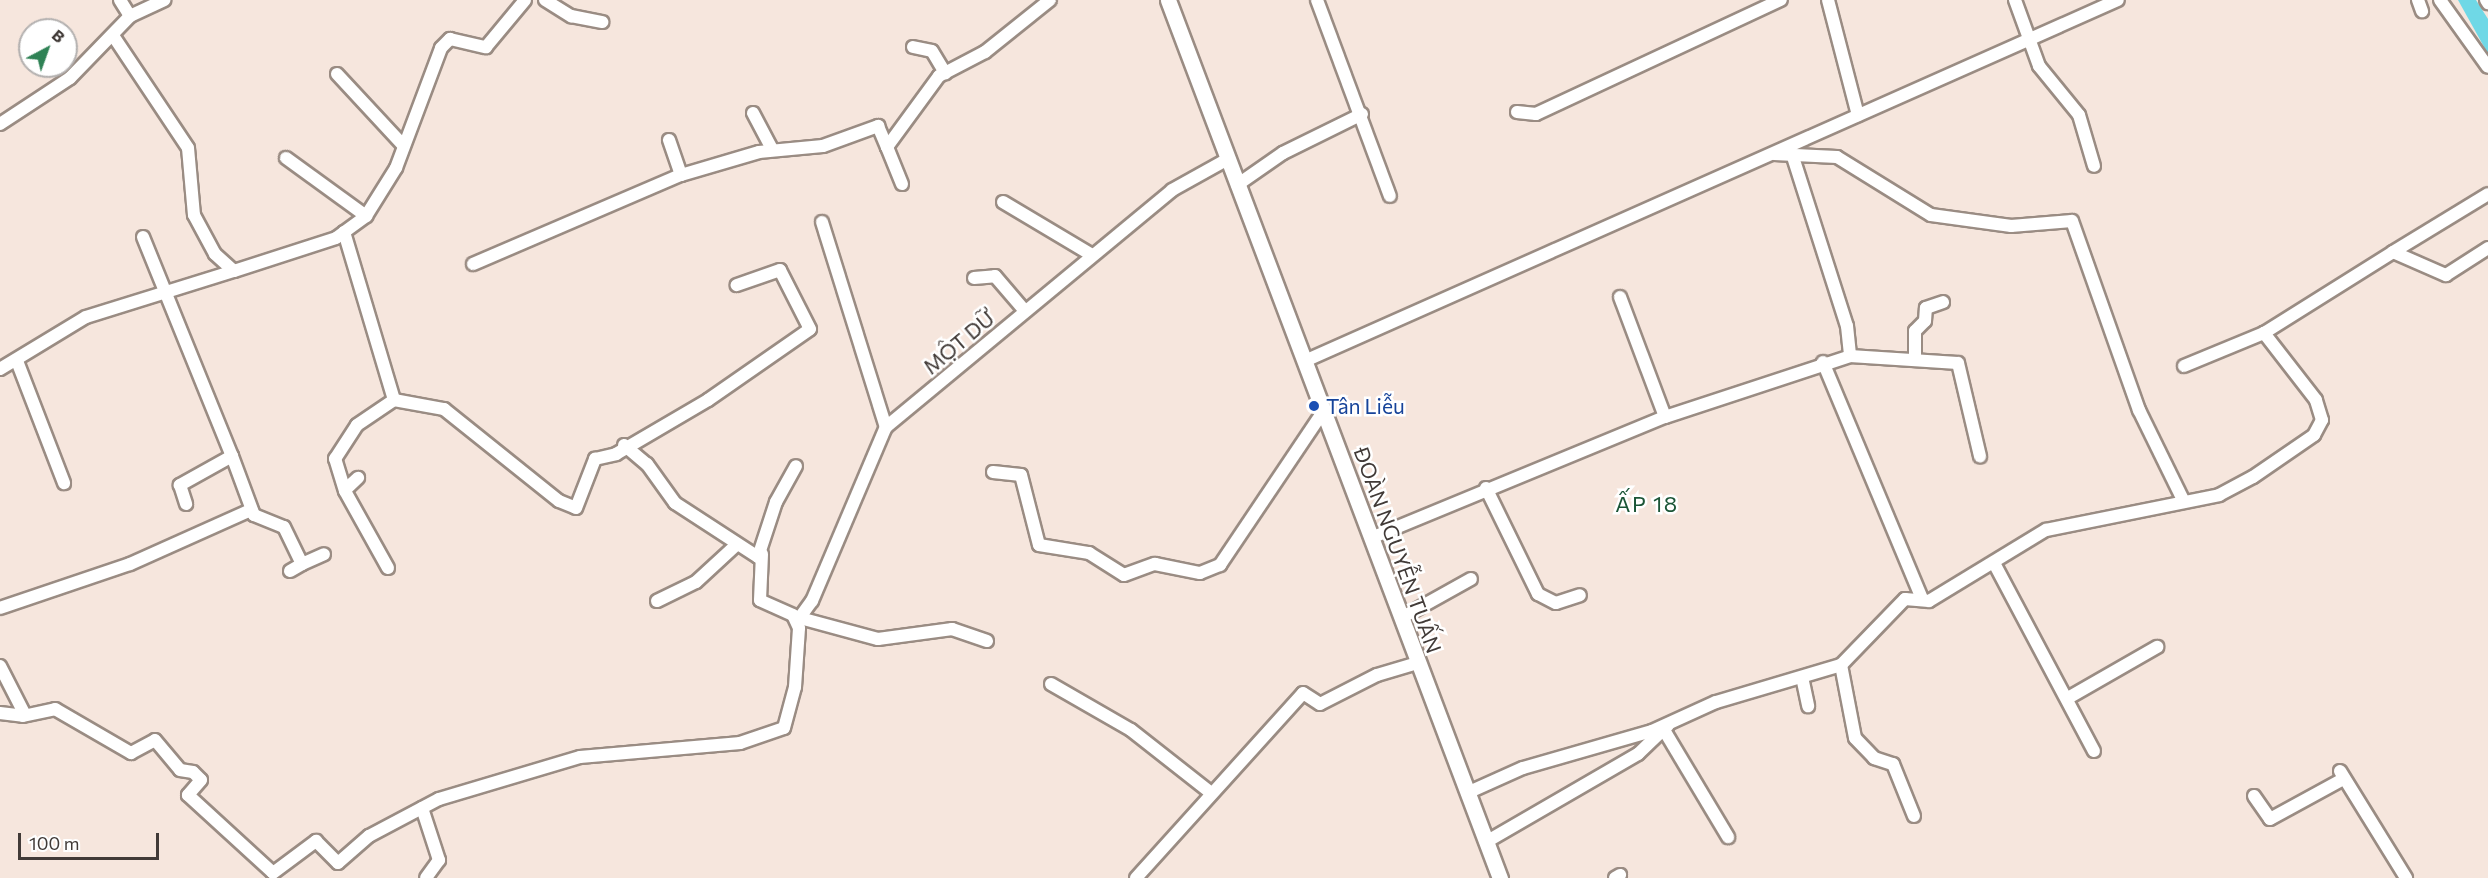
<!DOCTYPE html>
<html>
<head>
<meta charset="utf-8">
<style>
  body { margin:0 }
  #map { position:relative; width:2488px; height:878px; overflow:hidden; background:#f6e6dd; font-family:Commissioner,sans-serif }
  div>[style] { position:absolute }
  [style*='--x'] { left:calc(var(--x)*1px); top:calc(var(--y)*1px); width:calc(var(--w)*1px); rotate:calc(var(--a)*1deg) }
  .water>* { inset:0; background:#6fd8e6 }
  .roads { filter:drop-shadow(2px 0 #9a8c83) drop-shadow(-2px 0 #9a8c83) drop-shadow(0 2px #9a8c83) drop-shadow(0 -2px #9a8c83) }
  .minor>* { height:12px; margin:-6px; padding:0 6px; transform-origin:6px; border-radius:6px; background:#fff }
  .major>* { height:15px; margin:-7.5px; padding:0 7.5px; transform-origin:7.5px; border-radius:7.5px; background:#fff }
  .dots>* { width:16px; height:16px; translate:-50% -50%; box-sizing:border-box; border:3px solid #fff; border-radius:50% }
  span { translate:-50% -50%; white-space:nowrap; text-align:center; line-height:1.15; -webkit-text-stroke:5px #fff; paint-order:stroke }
  .street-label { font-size:21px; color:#413a37 }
  .transit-label { font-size:21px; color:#164399 }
  .left { translate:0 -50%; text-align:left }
  .neighbourhood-label { font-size:22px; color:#1b5536; letter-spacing:1.5px }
  .north { position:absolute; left:18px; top:18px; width:60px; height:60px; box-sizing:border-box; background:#fff; border:2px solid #b3b0af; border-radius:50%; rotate:41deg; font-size:16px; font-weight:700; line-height:24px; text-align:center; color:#413a37 }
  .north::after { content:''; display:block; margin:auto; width:21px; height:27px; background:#2f8255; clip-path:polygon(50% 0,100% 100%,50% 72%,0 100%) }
  .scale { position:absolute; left:18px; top:833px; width:141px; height:27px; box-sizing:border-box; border:3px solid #413a37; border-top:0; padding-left:8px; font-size:18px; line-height:21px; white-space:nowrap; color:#413a37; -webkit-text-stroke:4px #fff; paint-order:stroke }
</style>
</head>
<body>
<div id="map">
  <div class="water">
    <i style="clip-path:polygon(2458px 0,2476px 0,2488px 19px,2488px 54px)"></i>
  </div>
  <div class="roads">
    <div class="minor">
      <i style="--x:120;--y:0;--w:19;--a:58"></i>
      <i style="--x:545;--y:0;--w:31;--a:32"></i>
      <i style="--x:571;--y:16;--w:32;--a:11"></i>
      <i style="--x:1317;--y:0;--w:209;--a:69.6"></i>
      <i style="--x:1828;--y:0;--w:119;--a:75.4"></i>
      <i style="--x:2015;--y:0;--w:70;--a:70"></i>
      <i style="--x:2039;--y:66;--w:63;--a:50.8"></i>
      <i style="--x:2079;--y:115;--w:53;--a:73.6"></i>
      <i style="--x:2418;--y:0;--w:12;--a:70"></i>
      <i style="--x:2440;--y:0;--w:82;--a:54.4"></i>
      <i style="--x:2486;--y:0;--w:4;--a:56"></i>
      <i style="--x:114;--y:37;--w:133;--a:56.3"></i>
      <i style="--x:188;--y:148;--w:67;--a:84.9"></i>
      <i style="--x:194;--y:215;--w:44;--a:61.7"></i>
      <i style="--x:215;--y:254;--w:25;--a:42"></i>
      <i style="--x:234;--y:271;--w:107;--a:-17.9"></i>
      <i style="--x:336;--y:238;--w:37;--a:-36"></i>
      <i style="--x:366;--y:216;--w:57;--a:-58"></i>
      <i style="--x:396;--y:168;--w:128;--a:-69.4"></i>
      <i style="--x:441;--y:48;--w:13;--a:-45"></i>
      <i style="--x:450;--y:39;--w:37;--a:13"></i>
      <i style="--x:486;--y:47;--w:61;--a:-50.3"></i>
      <i style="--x:913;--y:47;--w:19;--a:12"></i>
      <i style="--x:932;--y:51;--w:26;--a:59"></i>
      <i style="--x:337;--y:74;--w:97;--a:47.1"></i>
      <i style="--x:1517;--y:112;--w:19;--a:6"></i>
      <i style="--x:1536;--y:114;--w:270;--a:-25"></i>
      <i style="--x:753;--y:113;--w:41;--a:62.2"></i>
      <i style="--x:0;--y:124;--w:84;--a:-33.3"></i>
      <i style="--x:70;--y:78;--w:86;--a:-45.9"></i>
      <i style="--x:130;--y:16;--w:38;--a:-25"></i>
      <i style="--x:669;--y:140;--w:37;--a:71"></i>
      <i style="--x:887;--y:147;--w:40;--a:68"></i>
      <i style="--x:1774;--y:154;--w:63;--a:2.7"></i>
      <i style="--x:1837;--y:157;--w:110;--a:31.7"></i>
      <i style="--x:1931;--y:215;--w:81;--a:7.8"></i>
      <i style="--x:2011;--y:226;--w:61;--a:-4.7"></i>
      <i style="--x:2072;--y:221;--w:201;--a:70.5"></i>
      <i style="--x:2139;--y:410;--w:102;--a:63.9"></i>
      <i style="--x:1793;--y:157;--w:177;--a:72.3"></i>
      <i style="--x:1847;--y:326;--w:30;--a:84"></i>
      <i style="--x:286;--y:158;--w:99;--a:35.9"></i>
      <i style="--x:1237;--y:185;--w:56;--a:-34.8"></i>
      <i style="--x:1283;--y:153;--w:88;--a:-26.3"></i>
      <i style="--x:1003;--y:202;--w:104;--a:30.8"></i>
      <i style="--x:822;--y:222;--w:215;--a:72.7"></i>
      <i style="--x:344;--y:232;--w:175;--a:73.4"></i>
      <i style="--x:394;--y:400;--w:51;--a:10.2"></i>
      <i style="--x:444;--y:409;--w:147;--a:38.7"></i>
      <i style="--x:559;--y:501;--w:18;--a:22"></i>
      <i style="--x:576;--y:508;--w:53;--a:-68.8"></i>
      <i style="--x:595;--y:459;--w:22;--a:-13"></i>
      <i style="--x:616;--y:454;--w:107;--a:-30.4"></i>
      <i style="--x:708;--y:400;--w:124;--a:-34.8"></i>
      <i style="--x:810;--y:329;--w:66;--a:-117"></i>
      <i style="--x:780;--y:270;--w:46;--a:160.8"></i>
      <i style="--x:143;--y:237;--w:236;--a:67.9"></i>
      <i style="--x:232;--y:456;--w:60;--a:150.9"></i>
      <i style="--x:180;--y:485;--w:20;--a:72"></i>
      <i style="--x:2393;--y:252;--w:111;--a:-31.4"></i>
      <i style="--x:473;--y:264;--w:226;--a:-23.2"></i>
      <i style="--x:681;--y:175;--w:81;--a:-16.4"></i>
      <i style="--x:759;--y:152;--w:64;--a:-5.4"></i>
      <i style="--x:823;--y:146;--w:59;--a:-20"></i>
      <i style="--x:878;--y:126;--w:23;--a:67"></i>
      <i style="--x:887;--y:147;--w:88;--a:-53.8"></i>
      <i style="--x:939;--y:76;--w:52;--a:-27.6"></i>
      <i style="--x:985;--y:52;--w:83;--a:-38.7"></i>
      <i style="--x:974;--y:278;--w:21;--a:-5"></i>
      <i style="--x:995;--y:276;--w:45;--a:49.5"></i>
      <i style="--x:1620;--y:297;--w:128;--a:69.4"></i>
      <i style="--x:1915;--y:359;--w:28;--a:-90"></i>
      <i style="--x:1915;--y:331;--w:14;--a:-45"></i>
      <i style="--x:1925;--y:321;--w:13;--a:-86"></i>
      <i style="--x:1926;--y:308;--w:18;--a:-19"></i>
      <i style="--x:1307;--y:360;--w:887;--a:-23.94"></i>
      <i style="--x:17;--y:361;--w:131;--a:68.9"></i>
      <i style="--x:1823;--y:362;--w:257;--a:67.3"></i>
      <i style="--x:2184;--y:366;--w:87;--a:-22.4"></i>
      <i style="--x:2264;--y:333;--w:152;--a:-32.1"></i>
      <i style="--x:2393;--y:252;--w:58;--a:23.5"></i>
      <i style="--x:2446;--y:275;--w:50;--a:-32.7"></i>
      <i style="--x:0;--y:369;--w:100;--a:-31.2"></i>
      <i style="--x:86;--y:317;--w:155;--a:-17.3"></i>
      <i style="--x:624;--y:445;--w:30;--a:40"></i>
      <i style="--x:647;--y:464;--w:48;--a:54.3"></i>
      <i style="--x:675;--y:503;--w:99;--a:33"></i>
      <i style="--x:758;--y:557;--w:58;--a:-71.9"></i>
      <i style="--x:776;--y:502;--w:41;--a:-60.9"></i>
      <i style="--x:232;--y:456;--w:63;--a:69.6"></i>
      <i style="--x:254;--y:515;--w:32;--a:22"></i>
      <i style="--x:284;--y:527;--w:41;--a:64.1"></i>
      <i style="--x:302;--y:564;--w:24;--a:-24"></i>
      <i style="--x:993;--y:472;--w:28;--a:6"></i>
      <i style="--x:1021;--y:475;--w:72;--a:75.6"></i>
      <i style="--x:1039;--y:545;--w:51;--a:9.1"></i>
      <i style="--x:1089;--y:553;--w:41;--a:32.2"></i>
      <i style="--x:1124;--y:575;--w:33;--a:-20"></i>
      <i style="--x:1155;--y:564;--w:46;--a:11.3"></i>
      <i style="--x:1200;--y:573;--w:22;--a:-22"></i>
      <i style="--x:1220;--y:565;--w:187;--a:-56.1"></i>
      <i style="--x:1486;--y:488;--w:118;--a:63.9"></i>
      <i style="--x:1538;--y:594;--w:20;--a:27"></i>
      <i style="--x:1556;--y:603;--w:25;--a:-18"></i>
      <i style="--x:345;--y:490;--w:18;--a:-43"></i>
      <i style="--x:1371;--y:538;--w:318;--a:-22.4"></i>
      <i style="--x:1665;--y:417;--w:195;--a:-18.2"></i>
      <i style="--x:1850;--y:356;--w:108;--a:3.7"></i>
      <i style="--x:1958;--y:363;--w:96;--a:76.7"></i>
      <i style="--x:1994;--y:563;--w:213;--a:62"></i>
      <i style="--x:388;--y:568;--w:88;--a:-119.2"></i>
      <i style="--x:345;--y:491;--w:34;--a:-107"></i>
      <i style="--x:335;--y:459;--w:40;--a:-57.1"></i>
      <i style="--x:357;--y:425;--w:45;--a:-34"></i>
      <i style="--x:290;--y:571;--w:14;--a:-30"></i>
      <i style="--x:657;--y:601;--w:43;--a:-26"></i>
      <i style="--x:696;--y:582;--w:53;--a:-42.7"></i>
      <i style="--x:0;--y:608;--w:137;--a:-18.7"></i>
      <i style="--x:130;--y:564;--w:133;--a:-24.1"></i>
      <i style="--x:800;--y:618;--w:81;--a:15.1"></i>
      <i style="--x:878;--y:639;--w:75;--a:-7.7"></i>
      <i style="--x:952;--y:629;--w:37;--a:19"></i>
      <i style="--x:1401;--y:618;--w:80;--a:-29.1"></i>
      <i style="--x:798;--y:620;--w:24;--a:-54"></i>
      <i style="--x:812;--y:601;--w:189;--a:-67"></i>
      <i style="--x:886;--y:427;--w:371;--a:-39.6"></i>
      <i style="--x:1172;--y:190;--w:64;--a:-29"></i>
      <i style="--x:1841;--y:665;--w:74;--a:79.1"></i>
      <i style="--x:1855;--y:738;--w:28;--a:46"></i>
      <i style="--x:1874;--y:758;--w:20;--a:18"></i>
      <i style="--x:1893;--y:764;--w:56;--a:68"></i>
      <i style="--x:0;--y:666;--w:51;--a:62.9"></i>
      <i style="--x:1802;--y:677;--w:30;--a:78"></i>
      <i style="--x:1051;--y:684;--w:92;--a:29.9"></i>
      <i style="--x:1131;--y:730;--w:102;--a:38.2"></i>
      <i style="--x:2068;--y:698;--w:103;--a:-29.8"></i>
      <i style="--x:0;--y:713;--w:23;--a:7"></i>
      <i style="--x:23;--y:716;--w:33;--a:-12"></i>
      <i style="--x:55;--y:709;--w:88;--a:30.1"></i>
      <i style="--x:131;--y:753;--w:27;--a:-28"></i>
      <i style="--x:155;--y:740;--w:39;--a:50"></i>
      <i style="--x:180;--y:770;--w:13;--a:9"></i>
      <i style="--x:193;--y:772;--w:11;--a:45"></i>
      <i style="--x:201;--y:780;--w:20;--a:131"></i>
      <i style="--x:188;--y:795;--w:115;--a:42.5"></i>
      <i style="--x:273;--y:873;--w:54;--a:-36.7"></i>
      <i style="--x:316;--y:841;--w:31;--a:45"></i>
      <i style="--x:338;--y:863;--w:41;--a:-41.1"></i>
      <i style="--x:369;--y:836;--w:79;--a:-27.9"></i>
      <i style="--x:439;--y:799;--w:147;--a:-16.6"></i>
      <i style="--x:580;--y:757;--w:161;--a:-5"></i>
      <i style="--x:740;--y:743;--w:46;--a:-18.8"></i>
      <i style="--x:784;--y:728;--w:42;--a:-75"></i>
      <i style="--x:795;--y:687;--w:59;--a:-86.1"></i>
      <i style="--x:799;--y:628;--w:14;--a:-115"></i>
      <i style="--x:793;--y:615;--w:36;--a:-156"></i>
      <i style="--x:760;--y:600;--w:46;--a:-87.5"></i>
      <i style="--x:1664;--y:730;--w:125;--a:59.1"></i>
      <i style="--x:2340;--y:771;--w:126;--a:58.3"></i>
      <i style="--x:1467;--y:793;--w:61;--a:-24.1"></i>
      <i style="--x:1523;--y:768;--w:134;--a:-16"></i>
      <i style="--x:1652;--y:731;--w:70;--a:-24.4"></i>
      <i style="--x:1716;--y:702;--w:130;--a:-16.5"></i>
      <i style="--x:1841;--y:665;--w:92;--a:-45.9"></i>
      <i style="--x:1905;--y:599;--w:24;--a:5"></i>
      <i style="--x:1929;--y:601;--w:137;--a:-31.3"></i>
      <i style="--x:2046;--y:530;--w:177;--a:-11.4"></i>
      <i style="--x:2219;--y:495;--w:38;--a:-28"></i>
      <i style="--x:2253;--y:477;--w:74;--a:-34.5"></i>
      <i style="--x:2314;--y:435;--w:17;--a:-62"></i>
      <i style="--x:2322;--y:420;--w:21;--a:-107"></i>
      <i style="--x:2316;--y:400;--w:85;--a:-127.8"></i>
      <i style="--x:2254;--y:796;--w:28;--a:55"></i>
      <i style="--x:2270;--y:819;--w:83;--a:-28.7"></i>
      <i style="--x:422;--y:808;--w:55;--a:71.9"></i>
      <i style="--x:439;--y:860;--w:22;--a:126"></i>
      <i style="--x:1486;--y:842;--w:176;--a:-30.1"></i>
      <i style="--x:1638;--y:754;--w:42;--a:-44"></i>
      <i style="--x:1136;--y:878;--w:249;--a:-47.9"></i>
      <i style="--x:1303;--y:693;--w:20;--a:33"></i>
      <i style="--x:1320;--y:704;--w:64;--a:-27"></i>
      <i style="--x:1377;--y:675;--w:42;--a:-16.7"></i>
      <i style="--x:1615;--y:878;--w:6;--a:-31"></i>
    </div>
    <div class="major">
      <i style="--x:1168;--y:0;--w:939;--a:69.29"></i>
    </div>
  </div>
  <div class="dots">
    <i style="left:1314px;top:406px;background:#1a4fb4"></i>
  </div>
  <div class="street-label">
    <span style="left:959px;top:342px;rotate:-40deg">MỘT DỮ</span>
    <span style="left:1398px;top:550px;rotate:70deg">ĐOÀN NGUYỄN TUẤN</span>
  </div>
  <div class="transit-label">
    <span class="left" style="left:1326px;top:406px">Tân Liễu</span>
  </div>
  <div class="neighbourhood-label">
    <span style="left:1647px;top:504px">ẤP 18</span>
  </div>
  <div class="north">B</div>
  <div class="scale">100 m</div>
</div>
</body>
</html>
